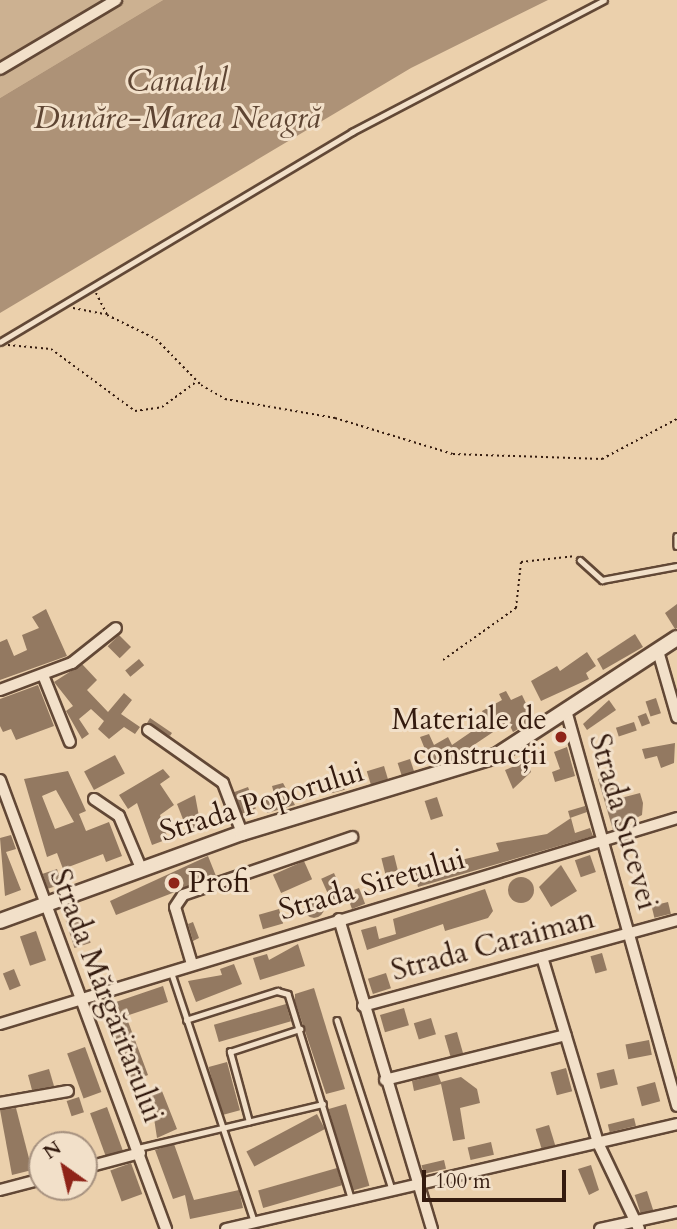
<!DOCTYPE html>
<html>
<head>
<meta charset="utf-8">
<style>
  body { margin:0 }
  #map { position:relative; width:677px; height:1229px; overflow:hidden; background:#ebd0ac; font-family:Cardo,serif }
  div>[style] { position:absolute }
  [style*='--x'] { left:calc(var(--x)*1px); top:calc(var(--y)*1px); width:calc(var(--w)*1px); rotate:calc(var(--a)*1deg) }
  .green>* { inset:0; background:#ccb191 }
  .water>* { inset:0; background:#ad9277 }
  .building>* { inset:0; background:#937961; transform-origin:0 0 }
  .round { border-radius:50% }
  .path>* { height:2px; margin-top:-1px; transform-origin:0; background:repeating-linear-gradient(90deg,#341b0f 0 2px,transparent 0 5.5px) }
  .roads { filter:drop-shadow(2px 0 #624836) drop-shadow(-2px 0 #624836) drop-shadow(0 2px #624836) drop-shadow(0 -2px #624836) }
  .lane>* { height:4.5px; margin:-2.25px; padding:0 2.25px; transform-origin:2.25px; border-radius:2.25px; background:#f2e0c9 }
  .street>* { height:10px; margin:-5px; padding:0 5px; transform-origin:5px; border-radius:5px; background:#f2e0c9 }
  .secondary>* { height:14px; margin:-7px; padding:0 7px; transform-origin:7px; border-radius:7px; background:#f2e0c9 }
  .dots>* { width:19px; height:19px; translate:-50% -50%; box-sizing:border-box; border:4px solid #f2e0c9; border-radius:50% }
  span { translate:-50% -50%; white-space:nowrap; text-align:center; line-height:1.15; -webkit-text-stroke:6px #f2e0c9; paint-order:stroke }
  .poi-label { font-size:30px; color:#341b0f }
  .right { translate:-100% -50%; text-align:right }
  .left { translate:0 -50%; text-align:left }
  .street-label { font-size:30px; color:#341b0f }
  .water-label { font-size:32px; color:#5e4533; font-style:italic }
  .north { position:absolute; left:28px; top:1131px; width:70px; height:70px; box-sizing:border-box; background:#f2e0c9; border:2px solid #a6917f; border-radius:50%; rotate:326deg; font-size:19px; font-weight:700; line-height:28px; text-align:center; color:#341b0f }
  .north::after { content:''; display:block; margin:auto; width:24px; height:32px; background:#8f2418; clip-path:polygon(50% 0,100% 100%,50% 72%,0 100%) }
  .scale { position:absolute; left:422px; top:1170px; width:144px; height:32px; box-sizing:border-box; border:4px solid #341b0f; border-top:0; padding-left:9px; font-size:21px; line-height:24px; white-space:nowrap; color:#341b0f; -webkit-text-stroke:5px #f2e0c9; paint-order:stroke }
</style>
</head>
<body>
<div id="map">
  <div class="green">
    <i style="clip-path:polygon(0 0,163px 0,0 98px)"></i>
  </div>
  <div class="water">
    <i style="clip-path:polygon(163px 0,548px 0,411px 68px,0 313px,0 98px)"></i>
  </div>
  <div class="building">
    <i style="clip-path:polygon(677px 604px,677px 628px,675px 629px,665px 613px)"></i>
    <i style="clip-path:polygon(46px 609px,67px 656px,0 680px,0 642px,7px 639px,14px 656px,27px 650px,22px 635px,39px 628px,32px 617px)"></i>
    <i style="clip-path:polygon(635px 634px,643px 647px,603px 670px,597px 659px)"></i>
    <i style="left:119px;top:635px;width:17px;height:16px;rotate:45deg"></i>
    <i style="clip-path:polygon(587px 652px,596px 666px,586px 673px,589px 679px,541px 701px,531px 681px,557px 666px,560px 671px)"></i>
    <i style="left:139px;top:659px;width:8px;height:18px;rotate:50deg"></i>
    <i style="clip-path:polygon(82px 664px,97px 680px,87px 690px,108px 712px,124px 693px,132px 700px,121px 714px,140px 727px,135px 734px,124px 727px,109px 739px,98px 729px,104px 721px,91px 709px,79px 719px,89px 734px,82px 739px,66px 711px,73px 706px,54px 682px)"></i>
    <i style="clip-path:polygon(38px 685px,54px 726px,16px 740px,11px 729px,3px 732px,0 726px,0 699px)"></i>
    <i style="clip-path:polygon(506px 691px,511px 700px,522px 695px,534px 720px,513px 732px,508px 722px,453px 759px,431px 764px,420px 737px,429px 734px,434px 745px,448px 737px,452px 745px,487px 721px,482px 711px,502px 700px,499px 694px)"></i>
    <i style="left:656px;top:698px;width:16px;height:11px;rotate:72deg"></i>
    <i style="clip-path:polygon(609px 700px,616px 710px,587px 730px,583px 724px)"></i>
    <i style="left:646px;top:713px;width:11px;height:9px;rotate:68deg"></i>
    <i style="clip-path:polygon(150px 718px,172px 733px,170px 736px,147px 723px)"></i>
    <i style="left:634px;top:722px;width:9px;height:19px;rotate:72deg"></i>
    <i style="clip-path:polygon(675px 743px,674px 763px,661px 768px,657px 756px,645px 759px,642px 749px)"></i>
    <i style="clip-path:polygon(567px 747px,575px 776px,555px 782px,552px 772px,560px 769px,554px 752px)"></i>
    <i style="left:115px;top:755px;width:21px;height:35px;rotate:62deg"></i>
    <i style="left:410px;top:759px;width:13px;height:13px;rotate:72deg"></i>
    <i style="clip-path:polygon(527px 761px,531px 772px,513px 789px,505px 770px)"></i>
    <i style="left:384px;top:766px;width:14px;height:18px;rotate:73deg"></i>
    <i style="clip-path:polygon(163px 769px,170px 777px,160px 784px,174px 805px,160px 815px,168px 839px,152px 845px,137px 803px,128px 809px,119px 795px)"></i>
    <i style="clip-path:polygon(evenodd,68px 771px,86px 811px,79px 814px,86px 831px,109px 822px,122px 856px,106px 862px,103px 854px,63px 869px,57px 853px,47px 857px,24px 779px,68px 771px,56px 790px,74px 822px,55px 829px,42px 796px,56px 790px)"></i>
    <i style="clip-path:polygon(610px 775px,617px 799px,640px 793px,643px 803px,642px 815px,613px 830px,598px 779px)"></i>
    <i style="left:342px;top:779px;width:11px;height:14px;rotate:75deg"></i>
    <i style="clip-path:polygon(283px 783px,295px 805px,267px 813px,264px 800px,275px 797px,272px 786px)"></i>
    <i style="left:248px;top:787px;width:23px;height:15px;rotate:70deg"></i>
    <i style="clip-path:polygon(195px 795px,201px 827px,188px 832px,177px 804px)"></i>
    <i style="left:437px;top:797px;width:20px;height:13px;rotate:72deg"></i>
    <i style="clip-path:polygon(585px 806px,587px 812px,570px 818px,568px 811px)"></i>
    <i style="clip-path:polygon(571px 818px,575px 833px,590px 828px,593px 836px,418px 887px,414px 871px,499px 851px,496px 843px,547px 834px)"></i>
    <i style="clip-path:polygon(11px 835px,16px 849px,6px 852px,21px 890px,5px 896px,0 838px)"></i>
    <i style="left:394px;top:855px;width:16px;height:13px;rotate:76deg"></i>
    <i style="left:590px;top:855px;width:18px;height:16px;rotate:71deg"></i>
    <i style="clip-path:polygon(208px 856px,216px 876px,116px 915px,110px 901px)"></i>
    <i style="left:304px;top:861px;width:20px;height:34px;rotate:66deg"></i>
    <i style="clip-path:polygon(561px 865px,577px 891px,551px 907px,539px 887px)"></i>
    <i style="left:57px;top:869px;width:16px;height:15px;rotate:72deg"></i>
    <i style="left:334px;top:873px;width:24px;height:14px;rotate:66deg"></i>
    <i class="round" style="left:508px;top:877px;width:26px;height:26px"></i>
    <i style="left:359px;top:888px;width:17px;height:14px;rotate:69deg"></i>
    <i style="clip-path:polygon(485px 889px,493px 911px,488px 918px,445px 931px,443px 924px,367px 950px,361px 930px,376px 926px,379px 939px,396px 934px,393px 919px)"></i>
    <i class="round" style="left:304px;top:898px;width:20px;height:20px"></i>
    <i style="left:668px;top:902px;width:12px;height:17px;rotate:76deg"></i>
    <i style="left:279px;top:909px;width:15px;height:21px;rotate:74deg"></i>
    <i style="left:82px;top:916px;width:28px;height:17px;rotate:72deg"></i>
    <i style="clip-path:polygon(193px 922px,199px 938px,193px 941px,188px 924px)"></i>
    <i style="left:36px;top:931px;width:31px;height:17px;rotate:71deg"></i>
    <i style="clip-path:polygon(298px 944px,305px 966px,260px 980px,253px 958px,267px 954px,269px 960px)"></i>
    <i style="left:602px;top:953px;width:18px;height:12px;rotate:74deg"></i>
    <i style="clip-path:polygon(234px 964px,242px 984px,196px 1002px,188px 981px,222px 975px,220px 969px)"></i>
    <i style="left:14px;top:969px;width:18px;height:12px;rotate:68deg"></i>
    <i style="left:386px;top:973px;width:16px;height:19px;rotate:72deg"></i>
    <i style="clip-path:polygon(163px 986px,168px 1002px,126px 1016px,148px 1075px,132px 1082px,114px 1033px,122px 1030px,113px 1003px)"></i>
    <i style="clip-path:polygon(314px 988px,345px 1089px,326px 1094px,295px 1001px,295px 994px)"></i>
    <i style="left:286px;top:1004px;width:18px;height:75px;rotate:74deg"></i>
    <i style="left:404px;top:1008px;width:18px;height:25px;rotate:74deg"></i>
    <i style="left:431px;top:1018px;width:17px;height:18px;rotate:73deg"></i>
    <i style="left:457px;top:1032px;width:22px;height:13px;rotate:74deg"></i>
    <i style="left:649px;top:1040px;width:15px;height:24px;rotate:79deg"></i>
    <i style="left:85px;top:1047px;width:48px;height:19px;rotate:70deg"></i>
    <i style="left:227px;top:1062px;width:50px;height:19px;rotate:75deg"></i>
    <i style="left:566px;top:1068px;width:24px;height:16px;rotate:75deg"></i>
    <i style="clip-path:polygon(49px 1069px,54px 1086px,32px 1090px,28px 1075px)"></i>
    <i style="left:614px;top:1069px;width:16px;height:18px;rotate:76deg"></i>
    <i style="clip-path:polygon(438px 1074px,441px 1082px,461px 1077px,477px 1089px,480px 1103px,460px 1108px,465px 1139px,453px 1141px,441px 1084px,414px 1091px,412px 1081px)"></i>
    <i style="left:655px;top:1082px;width:20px;height:19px;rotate:75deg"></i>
    <i style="clip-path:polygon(160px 1086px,177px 1129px,157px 1138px,152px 1105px,145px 1107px,140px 1094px)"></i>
    <i style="left:79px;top:1097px;width:16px;height:13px;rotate:72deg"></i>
    <i style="left:346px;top:1104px;width:85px;height:18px;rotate:74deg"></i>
    <i style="left:107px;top:1107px;width:46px;height:18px;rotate:70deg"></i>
    <i style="clip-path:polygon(16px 1108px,32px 1170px,12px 1175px,0 1110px)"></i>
    <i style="left:317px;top:1114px;width:17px;height:80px;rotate:62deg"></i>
    <i style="left:634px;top:1118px;width:8px;height:27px;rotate:76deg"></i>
    <i style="left:549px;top:1125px;width:21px;height:14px;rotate:73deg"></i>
    <i style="left:491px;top:1142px;width:13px;height:24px;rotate:77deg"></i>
    <i style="clip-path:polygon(174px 1144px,194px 1200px,239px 1190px,243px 1208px,190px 1219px,185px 1195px,173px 1199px,155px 1150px)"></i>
    <i style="left:444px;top:1160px;width:9px;height:23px;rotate:77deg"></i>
    <i style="left:131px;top:1163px;width:33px;height:22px;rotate:70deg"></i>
    <i style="clip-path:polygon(591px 1165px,599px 1190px,589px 1195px,578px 1169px)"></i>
    <i style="left:337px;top:1168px;width:18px;height:82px;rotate:74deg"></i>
    <i style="left:647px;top:1191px;width:20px;height:13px;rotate:72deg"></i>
  </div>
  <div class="path">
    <i style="--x:96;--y:293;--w:25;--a:63"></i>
    <i style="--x:107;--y:315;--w:55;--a:26.1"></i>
    <i style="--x:156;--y:339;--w:64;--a:45.6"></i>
    <i style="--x:201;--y:385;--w:28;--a:30"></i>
    <i style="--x:225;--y:399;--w:112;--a:9.8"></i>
    <i style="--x:335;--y:418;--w:123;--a:17"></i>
    <i style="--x:453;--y:454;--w:149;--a:1.9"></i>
    <i style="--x:602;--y:459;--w:85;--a:-28.1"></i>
    <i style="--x:73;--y:308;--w:33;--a:11"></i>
    <i style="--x:8;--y:345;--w:43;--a:5.3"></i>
    <i style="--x:51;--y:349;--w:104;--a:36.4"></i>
    <i style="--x:135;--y:411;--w:27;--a:-8"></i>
    <i style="--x:162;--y:407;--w:42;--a:-36.3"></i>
    <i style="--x:443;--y:660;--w:90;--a:-35.5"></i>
    <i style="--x:516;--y:608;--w:46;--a:-83.8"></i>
    <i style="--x:521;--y:562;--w:55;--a:-6.2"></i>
  </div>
  <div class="roads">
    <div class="lane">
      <i style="--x:0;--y:342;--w:410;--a:-30.8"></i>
      <i style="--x:352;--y:132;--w:284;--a:-27.6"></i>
      <i style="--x:677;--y:536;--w:10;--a:90"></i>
      <i style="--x:580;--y:560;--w:30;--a:42"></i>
      <i style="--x:602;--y:580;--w:76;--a:-10.6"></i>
      <i style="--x:171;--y:971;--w:263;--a:71.6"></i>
      <i style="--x:186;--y:1020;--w:96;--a:-17.7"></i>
      <i style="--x:277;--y:991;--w:11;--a:15"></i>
      <i style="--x:288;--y:994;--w:214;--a:72.8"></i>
      <i style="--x:337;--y:1020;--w:178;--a:72"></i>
      <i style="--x:249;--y:1122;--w:73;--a:-105.2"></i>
      <i style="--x:230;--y:1052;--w:74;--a:-18.2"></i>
      <i style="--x:138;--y:1148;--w:190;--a:-13.4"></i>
    </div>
    <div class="street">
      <i style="--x:0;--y:69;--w:135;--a:-30.7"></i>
      <i style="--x:658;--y:651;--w:69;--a:73.9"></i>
      <i style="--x:43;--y:675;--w:72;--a:68.1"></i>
      <i style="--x:0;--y:690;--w:77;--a:-20.6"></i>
      <i style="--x:72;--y:663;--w:56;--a:-38.5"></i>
      <i style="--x:567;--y:714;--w:407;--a:74.3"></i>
      <i style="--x:148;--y:730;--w:92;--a:35.2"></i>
      <i style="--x:223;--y:783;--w:53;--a:69.2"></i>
      <i style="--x:0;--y:780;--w:479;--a:69.7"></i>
      <i style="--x:94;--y:799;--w:30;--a:34"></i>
      <i style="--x:119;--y:816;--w:56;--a:67.1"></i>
      <i style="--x:339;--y:919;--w:324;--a:73.3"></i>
      <i style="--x:542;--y:957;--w:194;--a:73.2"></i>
      <i style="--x:598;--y:1143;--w:95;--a:64.5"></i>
      <i style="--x:192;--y:964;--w:59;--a:-106.6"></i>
      <i style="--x:175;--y:907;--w:14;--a:-56"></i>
      <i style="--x:183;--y:895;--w:179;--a:-18.9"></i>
      <i style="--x:363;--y:1006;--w:326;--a:-15.3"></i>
      <i style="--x:0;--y:1024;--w:708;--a:-16.92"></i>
      <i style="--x:385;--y:1080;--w:186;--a:-14"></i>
      <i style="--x:0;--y:1103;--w:69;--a:-10"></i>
      <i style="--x:84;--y:1168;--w:58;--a:-15"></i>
      <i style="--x:0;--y:1190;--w:43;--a:-14.7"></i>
      <i style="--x:226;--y:1229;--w:463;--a:-13.1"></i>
      <i style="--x:600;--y:1229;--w:79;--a:-12.4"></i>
    </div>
    <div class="secondary">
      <i style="--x:0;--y:921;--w:258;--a:-20"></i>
      <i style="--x:242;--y:833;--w:265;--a:-16.9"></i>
      <i style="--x:496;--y:756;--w:216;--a:-33.1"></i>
    </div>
  </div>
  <div class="dots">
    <i style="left:561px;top:737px;background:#8f2418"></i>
    <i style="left:174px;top:883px;background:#8f2418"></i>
  </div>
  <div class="poi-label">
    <span class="right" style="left:547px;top:737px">Materiale de<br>construcții</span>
    <span class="left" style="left:188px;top:883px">Profi</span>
  </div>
  <div class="street-label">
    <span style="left:262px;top:802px;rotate:-17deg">Strada Poporului</span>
    <span style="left:623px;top:822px;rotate:74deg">Strada Sucevei</span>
    <span style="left:372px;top:885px;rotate:-16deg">Strada Siretului</span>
    <span style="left:493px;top:945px;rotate:-15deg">Strada Caraiman</span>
    <span style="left:106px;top:996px;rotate:69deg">Strada Mărgăritarului</span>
  </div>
  <div class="water-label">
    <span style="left:177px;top:100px">Canalul<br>Dunăre-Marea Neagră</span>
  </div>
  <div class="north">N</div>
  <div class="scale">100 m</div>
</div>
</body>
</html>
